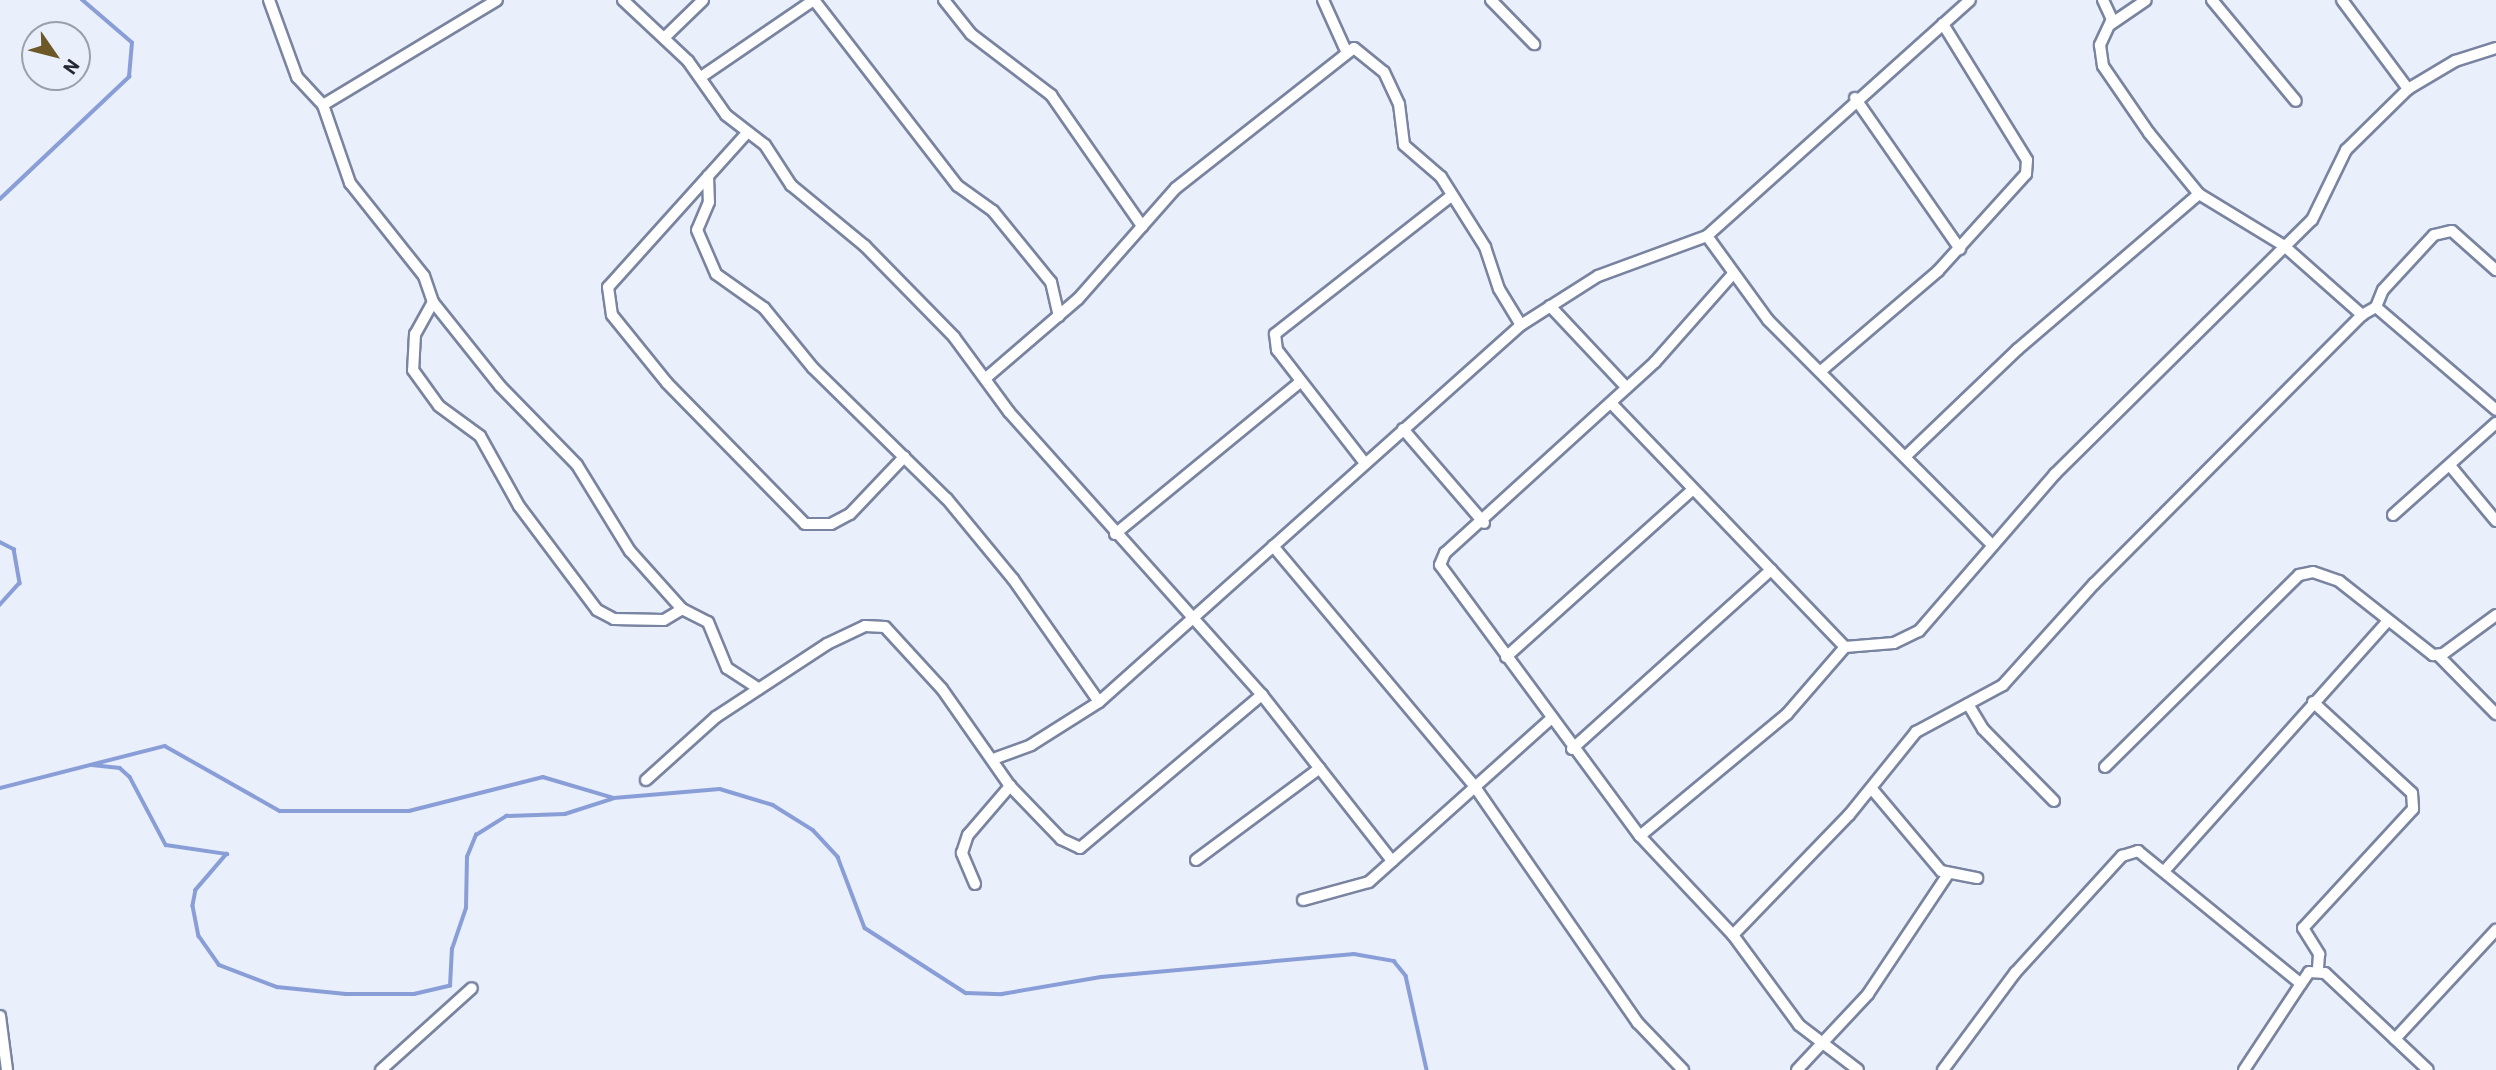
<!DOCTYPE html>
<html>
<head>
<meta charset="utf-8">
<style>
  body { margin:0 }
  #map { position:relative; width:2496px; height:1070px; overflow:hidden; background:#eaeffc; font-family:Barlow,sans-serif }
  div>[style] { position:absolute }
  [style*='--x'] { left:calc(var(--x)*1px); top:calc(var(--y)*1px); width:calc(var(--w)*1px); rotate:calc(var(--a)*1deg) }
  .stream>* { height:3.5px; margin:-1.75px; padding:0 1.75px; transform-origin:1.75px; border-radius:1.75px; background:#899ed7 }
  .roads { filter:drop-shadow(2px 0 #7984a0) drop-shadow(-2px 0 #7984a0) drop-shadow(0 2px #7984a0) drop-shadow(0 -2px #7984a0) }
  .minor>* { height:10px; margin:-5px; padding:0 5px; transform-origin:5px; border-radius:5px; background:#fff }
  span { translate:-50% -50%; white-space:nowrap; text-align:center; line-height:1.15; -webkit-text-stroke:5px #eaeffc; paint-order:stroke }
  .north { position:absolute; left:21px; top:21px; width:70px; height:70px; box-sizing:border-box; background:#eaeffc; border:2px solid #9a9fac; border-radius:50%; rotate:125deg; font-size:19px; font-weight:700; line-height:28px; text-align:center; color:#232833 }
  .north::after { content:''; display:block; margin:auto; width:24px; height:32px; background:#6d5928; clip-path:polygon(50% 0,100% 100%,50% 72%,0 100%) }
</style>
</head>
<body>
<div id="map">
  <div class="stream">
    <i style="--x:0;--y:199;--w:178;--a:-43.4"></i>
    <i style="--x:129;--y:77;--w:34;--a:-85"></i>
    <i style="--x:132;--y:43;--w:66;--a:-139.3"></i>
    <i style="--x:0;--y:542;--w:16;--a:27"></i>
    <i style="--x:14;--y:549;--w:35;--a:80"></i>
    <i style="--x:20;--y:583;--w:30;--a:132"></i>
    <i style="--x:92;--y:765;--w:28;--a:6"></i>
    <i style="--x:120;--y:768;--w:13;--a:42"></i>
    <i style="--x:130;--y:777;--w:77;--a:62.1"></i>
    <i style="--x:166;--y:845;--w:62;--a:8.4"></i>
    <i style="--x:227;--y:854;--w:48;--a:130.7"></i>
    <i style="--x:196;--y:890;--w:16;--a:101"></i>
    <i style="--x:193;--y:906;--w:31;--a:79"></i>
    <i style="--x:199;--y:936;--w:35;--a:55"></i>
    <i style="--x:219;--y:965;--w:62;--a:20.8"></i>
    <i style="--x:277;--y:987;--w:69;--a:5.8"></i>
    <i style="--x:346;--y:994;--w:68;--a:0"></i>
    <i style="--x:414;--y:994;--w:37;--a:-13"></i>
    <i style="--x:450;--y:986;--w:37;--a:-87"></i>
    <i style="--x:452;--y:949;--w:43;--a:-71.1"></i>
    <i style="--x:466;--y:908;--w:51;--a:-88.9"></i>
    <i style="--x:467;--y:857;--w:24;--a:-68"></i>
    <i style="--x:476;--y:835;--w:36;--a:-32"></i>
    <i style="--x:506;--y:816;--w:59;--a:-1.9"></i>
    <i style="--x:565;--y:814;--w:49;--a:-17.7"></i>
    <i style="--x:0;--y:788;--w:170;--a:-14.3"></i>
    <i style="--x:165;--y:746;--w:132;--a:29.5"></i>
    <i style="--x:280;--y:811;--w:129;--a:0"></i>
    <i style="--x:409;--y:811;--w:138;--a:-14.2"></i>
    <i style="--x:543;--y:777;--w:74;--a:16.5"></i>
    <i style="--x:614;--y:798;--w:106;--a:-4.9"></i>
    <i style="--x:720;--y:789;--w:55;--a:16.8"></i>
    <i style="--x:773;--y:805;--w:47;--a:32"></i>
    <i style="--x:813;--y:830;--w:37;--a:47"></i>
    <i style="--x:838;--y:857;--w:76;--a:69.2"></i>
    <i style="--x:865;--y:928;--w:120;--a:32.8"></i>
    <i style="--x:966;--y:993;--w:36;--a:2"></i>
    <i style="--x:1002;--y:994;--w:100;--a:-9.7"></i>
    <i style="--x:1101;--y:977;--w:254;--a:-5.2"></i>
    <i style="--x:1354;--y:954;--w:41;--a:9.9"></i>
    <i style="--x:1394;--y:961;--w:19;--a:51"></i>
    <i style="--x:1406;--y:976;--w:96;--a:77.4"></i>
  </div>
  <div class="roads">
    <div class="minor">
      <i style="--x:269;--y:0;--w:82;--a:70"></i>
      <i style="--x:297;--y:77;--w:38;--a:47"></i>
      <i style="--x:323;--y:105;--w:83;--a:70.9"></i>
      <i style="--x:350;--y:183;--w:119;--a:51.5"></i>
      <i style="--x:424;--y:276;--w:28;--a:71"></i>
      <i style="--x:433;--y:302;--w:107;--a:51.4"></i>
      <i style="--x:500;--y:386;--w:110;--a:45.7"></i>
      <i style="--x:577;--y:465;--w:101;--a:58.4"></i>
      <i style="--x:630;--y:551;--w:78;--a:48.1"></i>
      <i style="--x:682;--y:609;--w:29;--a:27"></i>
      <i style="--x:708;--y:622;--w:50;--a:67.6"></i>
      <i style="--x:727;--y:668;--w:38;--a:33"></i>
      <i style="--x:623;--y:0;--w:89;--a:43.2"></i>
      <i style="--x:688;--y:61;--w:66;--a:54.9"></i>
      <i style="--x:726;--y:115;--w:49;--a:37.6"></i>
      <i style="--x:765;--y:145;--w:48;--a:57"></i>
      <i style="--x:791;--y:185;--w:96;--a:39.5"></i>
      <i style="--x:865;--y:246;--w:127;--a:45.6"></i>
      <i style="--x:954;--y:337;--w:93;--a:53.7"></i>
      <i style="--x:1009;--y:412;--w:380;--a:48.2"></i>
      <i style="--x:1262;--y:695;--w:211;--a:51.9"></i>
      <i style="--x:814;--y:0;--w:235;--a:52.3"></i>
      <i style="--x:958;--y:186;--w:43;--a:35.5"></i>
      <i style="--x:993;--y:211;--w:92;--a:50.8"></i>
      <i style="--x:1051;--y:282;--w:35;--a:77"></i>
      <i style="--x:944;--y:0;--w:43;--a:51.5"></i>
      <i style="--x:971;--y:34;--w:101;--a:37.3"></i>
      <i style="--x:1051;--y:95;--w:160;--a:55.2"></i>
      <i style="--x:1323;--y:0;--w:56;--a:65.7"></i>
      <i style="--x:1491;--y:0;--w:62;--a:45.7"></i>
      <i style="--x:2103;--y:0;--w:21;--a:65"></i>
      <i style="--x:2112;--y:19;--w:29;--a:115"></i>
      <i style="--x:2100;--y:45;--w:21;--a:82"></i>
      <i style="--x:2103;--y:66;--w:81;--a:55.5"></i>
      <i style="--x:2149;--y:133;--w:79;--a:50.7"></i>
      <i style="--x:2199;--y:194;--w:98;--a:31.3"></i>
      <i style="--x:2283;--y:245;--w:106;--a:41.5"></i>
      <i style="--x:2212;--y:0;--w:131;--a:50.3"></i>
      <i style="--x:2342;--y:0;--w:111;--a:53.4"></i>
      <i style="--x:2111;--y:24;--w:42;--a:-34.4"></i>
      <i style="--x:665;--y:37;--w:53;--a:-44.2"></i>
      <i style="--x:701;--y:77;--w:137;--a:-34.3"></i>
      <i style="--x:1855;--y:98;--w:184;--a:55.2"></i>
      <i style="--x:323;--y:105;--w:203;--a:-31.1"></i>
      <i style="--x:746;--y:134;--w:206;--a:132"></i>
      <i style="--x:608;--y:287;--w:28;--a:82"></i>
      <i style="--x:612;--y:315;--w:87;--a:51"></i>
      <i style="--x:667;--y:383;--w:197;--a:45.6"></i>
      <i style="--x:805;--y:524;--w:26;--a:0"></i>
      <i style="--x:831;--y:524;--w:21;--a:-28"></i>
      <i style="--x:850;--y:514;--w:79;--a:-46.5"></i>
      <i style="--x:708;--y:176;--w:26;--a:88"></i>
      <i style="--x:709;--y:202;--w:30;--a:113"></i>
      <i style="--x:697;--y:230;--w:48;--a:66.6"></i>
      <i style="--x:716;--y:274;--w:59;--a:35.3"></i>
      <i style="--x:764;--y:308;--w:77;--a:50.8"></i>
      <i style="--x:813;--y:368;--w:187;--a:44.4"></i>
      <i style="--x:947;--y:499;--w:104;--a:50.5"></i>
      <i style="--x:1013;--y:579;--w:150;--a:55"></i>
      <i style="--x:1707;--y:236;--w:104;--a:54"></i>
      <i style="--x:1768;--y:320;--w:313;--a:45.1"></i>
      <i style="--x:1732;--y:275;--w:116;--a:131.5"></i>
      <i style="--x:1655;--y:362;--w:284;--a:137.7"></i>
      <i style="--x:1445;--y:553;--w:13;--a:113"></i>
      <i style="--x:1440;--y:565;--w:337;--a:53.6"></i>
      <i style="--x:1640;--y:836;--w:136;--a:46.8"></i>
      <i style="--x:1733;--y:935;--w:112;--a:53.7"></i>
      <i style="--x:1799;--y:1025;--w:74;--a:37.3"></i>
      <i style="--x:433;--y:302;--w:37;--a:119"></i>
      <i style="--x:415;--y:334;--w:36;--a:93"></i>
      <i style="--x:413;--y:370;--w:44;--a:54.2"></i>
      <i style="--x:439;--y:406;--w:51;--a:36.2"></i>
      <i style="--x:480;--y:436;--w:80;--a:60.9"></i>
      <i style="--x:519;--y:506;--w:130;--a:53.1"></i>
      <i style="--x:597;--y:610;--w:19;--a:28"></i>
      <i style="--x:614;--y:619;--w:50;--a:1.1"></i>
      <i style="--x:664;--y:620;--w:21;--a:-31"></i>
      <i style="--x:1550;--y:306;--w:112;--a:46.8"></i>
      <i style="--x:2376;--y:307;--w:18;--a:-68"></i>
      <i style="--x:2383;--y:290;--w:75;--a:-47.2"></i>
      <i style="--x:2434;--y:235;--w:18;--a:-13"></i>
      <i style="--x:2452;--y:231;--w:59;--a:41.6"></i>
      <i style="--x:1821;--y:371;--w:154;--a:-40.5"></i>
      <i style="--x:1938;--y:271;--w:131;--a:-47.8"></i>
      <i style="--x:2026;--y:174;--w:14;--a:-86"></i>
      <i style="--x:2027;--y:160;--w:160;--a:-121.7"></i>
      <i style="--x:986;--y:378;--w:121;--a:-40.7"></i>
      <i style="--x:1078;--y:299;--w:148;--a:-48.6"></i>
      <i style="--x:1176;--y:188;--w:226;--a:-38.2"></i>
      <i style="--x:1354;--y:48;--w:38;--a:39"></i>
      <i style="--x:1384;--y:72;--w:35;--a:65"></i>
      <i style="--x:1399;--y:104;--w:41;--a:83"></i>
      <i style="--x:1404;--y:145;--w:49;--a:40.9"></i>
      <i style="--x:1441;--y:177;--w:83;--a:57.8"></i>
      <i style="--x:1485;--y:247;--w:44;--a:71.6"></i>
      <i style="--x:1499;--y:289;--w:42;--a:58.6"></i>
      <i style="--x:1611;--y:403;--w:338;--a:46.2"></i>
      <i style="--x:1403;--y:429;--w:124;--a:49.2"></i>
      <i style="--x:1905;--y:457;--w:156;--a:-43.7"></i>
      <i style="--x:2018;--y:349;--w:238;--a:-40.6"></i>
      <i style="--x:1364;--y:462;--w:142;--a:-127.8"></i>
      <i style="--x:1277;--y:350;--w:16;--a:-97"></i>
      <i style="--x:1275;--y:334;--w:224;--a:-38.1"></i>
      <i style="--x:2452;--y:468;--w:69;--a:50.3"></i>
      <i style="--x:2393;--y:515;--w:138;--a:-41.8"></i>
      <i style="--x:1115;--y:534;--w:239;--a:-39.4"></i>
      <i style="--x:1273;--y:546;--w:314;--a:50"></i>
      <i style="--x:1475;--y:787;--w:287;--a:55.4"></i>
      <i style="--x:1638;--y:1023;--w:65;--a:46.2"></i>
      <i style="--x:2438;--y:655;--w:83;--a:45.5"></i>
      <i style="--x:1506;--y:657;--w:251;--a:-41.9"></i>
      <i style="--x:2313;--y:702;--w:134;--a:42.6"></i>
      <i style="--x:2412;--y:793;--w:16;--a:86"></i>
      <i style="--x:2413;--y:809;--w:162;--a:132.7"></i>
      <i style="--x:2303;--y:928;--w:31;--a:58"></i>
      <i style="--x:2319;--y:954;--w:15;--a:94"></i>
      <i style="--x:1968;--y:704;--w:29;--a:59"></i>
      <i style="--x:1983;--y:729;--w:101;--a:45.4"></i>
      <i style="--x:1572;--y:749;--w:268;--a:-42"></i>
      <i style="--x:996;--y:758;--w:37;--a:-20"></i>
      <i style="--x:1031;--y:745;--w:80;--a:-32.3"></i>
      <i style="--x:1099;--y:702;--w:566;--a:-41.78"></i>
      <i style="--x:1521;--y:325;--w:91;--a:-32.5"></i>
      <i style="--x:1598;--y:276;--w:116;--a:-20.2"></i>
      <i style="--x:1707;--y:236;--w:353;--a:-41.9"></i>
      <i style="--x:2105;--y:767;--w:273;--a:-44.7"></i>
      <i style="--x:2299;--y:575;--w:14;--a:-12"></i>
      <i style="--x:2313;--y:572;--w:28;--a:19"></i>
      <i style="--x:2339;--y:581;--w:120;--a:38.2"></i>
      <i style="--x:2433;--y:655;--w:10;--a:-6"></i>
      <i style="--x:2443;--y:654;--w:66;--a:-36.3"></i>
      <i style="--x:646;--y:780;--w:94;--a:-42"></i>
      <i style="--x:716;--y:717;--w:133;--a:-33.3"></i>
      <i style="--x:827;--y:644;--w:42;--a:-25.3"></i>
      <i style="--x:865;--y:626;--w:20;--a:3"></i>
      <i style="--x:885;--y:627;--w:84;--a:47.4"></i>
      <i style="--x:942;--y:689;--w:118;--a:55"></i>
      <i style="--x:1010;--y:786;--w:74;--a:46.1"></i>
      <i style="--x:1061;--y:839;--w:21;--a:25"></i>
      <i style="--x:1080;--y:848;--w:238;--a:-40.1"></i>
      <i style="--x:1872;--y:789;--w:107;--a:49.9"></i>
      <i style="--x:1941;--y:871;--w:37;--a:11"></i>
      <i style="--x:1640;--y:836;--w:191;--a:-39.7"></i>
      <i style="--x:1787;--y:714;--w:89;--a:-49.1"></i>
      <i style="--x:1845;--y:647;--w:49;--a:-4.7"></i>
      <i style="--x:1894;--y:643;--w:28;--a:-26"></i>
      <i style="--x:1919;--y:631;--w:208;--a:-49.1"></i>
      <i style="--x:2055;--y:474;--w:361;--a:-44.7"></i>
      <i style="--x:2312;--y:220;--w:78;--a:-64.1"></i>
      <i style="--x:2346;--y:150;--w:87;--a:-44.5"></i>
      <i style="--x:2408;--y:89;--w:55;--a:-30.8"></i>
      <i style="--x:2455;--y:61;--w:43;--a:-17.6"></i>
      <i style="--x:1196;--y:860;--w:154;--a:-36.6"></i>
      <i style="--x:2166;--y:869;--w:330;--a:-48.2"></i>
      <i style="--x:975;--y:884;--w:34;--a:-113"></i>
      <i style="--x:962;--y:853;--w:19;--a:-72"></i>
      <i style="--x:968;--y:835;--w:65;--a:-49.4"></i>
      <i style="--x:1303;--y:900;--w:68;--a:-15.3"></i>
      <i style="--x:1369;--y:882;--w:246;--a:-41.9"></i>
      <i style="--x:1733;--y:935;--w:167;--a:-46"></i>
      <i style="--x:1849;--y:815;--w:107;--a:-51.1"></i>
      <i style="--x:1916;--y:732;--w:99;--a:-28.4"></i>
      <i style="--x:2003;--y:685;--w:136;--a:-48"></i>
      <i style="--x:2094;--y:584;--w:380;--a:-45.1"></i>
      <i style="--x:2362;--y:315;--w:16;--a:-30"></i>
      <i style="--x:2376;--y:307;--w:158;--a:40.6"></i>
      <i style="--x:0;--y:1016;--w:54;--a:82.6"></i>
      <i style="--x:2395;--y:1039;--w:149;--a:-47.2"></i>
      <i style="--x:381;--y:1070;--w:122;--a:-42"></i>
      <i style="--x:1797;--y:1070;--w:104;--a:-46.9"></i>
      <i style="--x:1868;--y:994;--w:144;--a:-56.3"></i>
      <i style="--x:1943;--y:1070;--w:121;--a:-53.4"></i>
      <i style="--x:2015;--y:973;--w:159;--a:-47.6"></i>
      <i style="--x:2122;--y:856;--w:17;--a:-17"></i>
      <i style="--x:2138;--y:851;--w:210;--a:39.2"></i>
      <i style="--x:2301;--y:984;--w:14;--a:-56"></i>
      <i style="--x:2309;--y:972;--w:16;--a:4"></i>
      <i style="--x:2325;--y:973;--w:141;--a:43.3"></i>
      <i style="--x:2244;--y:1070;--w:103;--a:-56.5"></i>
    </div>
  </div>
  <div class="north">N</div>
</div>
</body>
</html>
